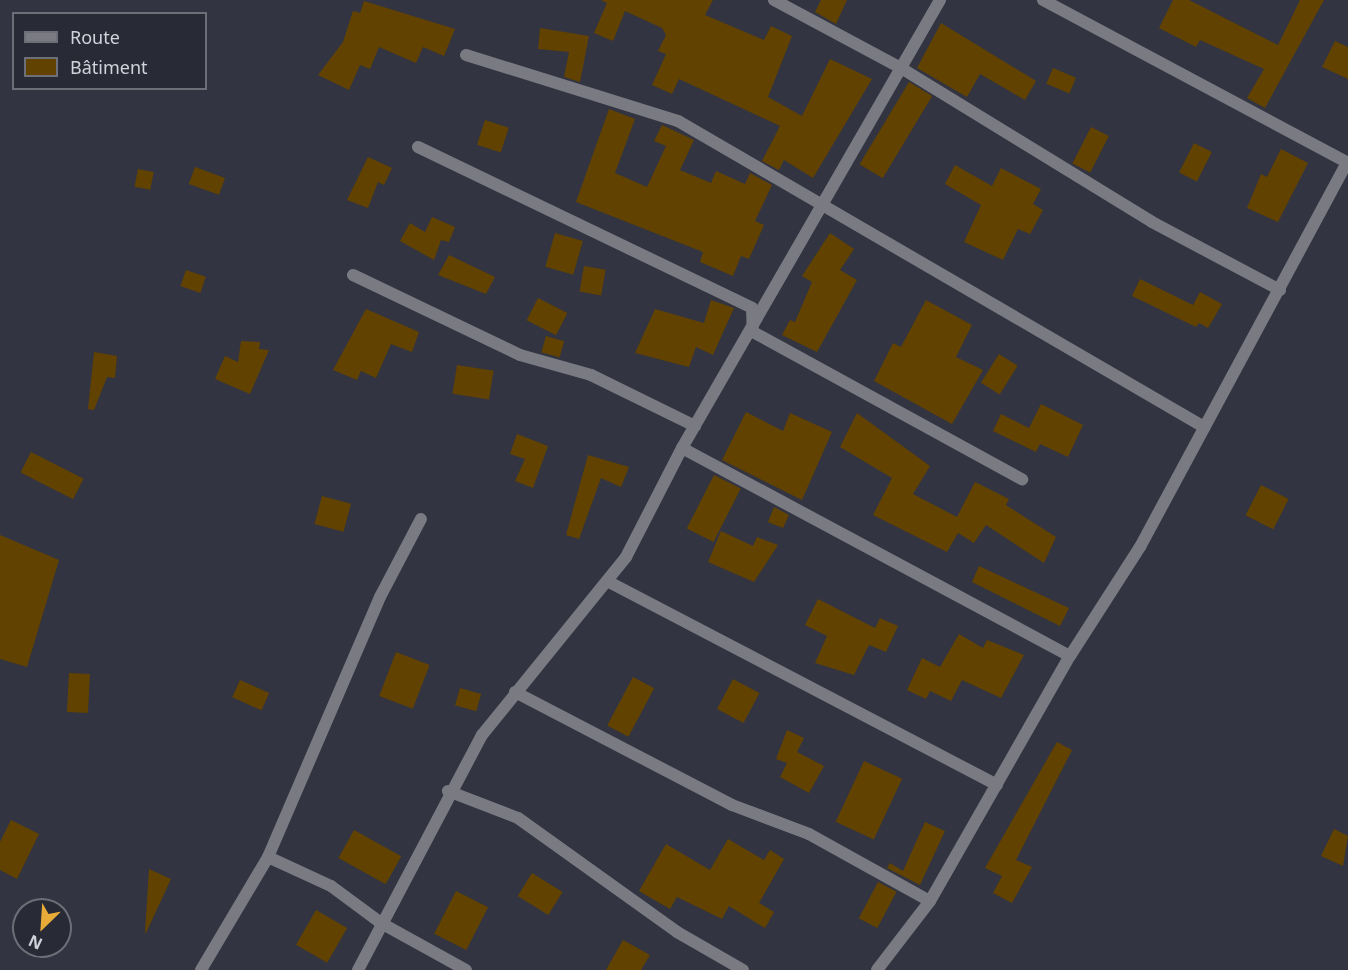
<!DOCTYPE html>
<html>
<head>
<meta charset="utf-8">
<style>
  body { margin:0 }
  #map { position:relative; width:1348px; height:970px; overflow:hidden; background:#323441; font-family:"Noto Sans",sans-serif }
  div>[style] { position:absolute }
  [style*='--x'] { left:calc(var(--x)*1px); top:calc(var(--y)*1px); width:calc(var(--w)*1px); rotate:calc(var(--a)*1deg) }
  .building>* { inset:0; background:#614200; transform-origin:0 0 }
  .street>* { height:12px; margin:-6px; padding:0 6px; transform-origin:6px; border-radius:6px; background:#7a7b82 }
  span { translate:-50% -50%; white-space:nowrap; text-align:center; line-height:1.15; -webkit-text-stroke:5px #282a36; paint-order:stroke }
  .legend { position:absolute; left:12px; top:12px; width:195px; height:78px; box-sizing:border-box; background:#282a36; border:2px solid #6c6e78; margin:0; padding:8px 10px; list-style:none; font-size:18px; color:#d1d3db }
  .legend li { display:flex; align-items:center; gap:12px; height:30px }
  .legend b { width:30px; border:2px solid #6c6e78 }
  .north { position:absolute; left:12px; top:898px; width:60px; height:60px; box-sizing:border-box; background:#282a36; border:2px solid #6c6e78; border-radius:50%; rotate:205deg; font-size:16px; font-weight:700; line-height:24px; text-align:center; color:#d1d3db }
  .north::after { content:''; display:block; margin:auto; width:21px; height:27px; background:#e8ab37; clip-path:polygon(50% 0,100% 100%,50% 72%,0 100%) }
</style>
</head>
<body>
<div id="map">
  <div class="building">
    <i style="clip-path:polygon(601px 0,713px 0,705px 15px,764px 40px,771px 26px,792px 36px,768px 97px,802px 116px,830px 59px,872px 79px,813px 178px,784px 160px,779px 170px,762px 161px,780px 126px,679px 79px,672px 94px,652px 85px,666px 54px,658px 51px,666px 35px,662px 28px,625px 11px,613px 41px,594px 33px,607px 3px)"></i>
    <i style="clip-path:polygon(821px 0,847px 0,836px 24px,815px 12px)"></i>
    <i style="clip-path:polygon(1173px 0,1189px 0,1278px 45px,1300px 0,1324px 0,1265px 108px,1247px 98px,1264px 69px,1200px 40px,1196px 47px,1159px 28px)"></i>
    <i style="clip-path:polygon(364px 1px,455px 29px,444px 56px,423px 47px,416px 63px,379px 47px,370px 69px,360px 65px,349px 90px,318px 75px,343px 42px,353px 11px,360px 13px)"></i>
    <i style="clip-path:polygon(941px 23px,1036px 81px,1025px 100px,980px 74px,967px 97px,917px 68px)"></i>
    <i style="clip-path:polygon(540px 28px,589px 36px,580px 82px,564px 77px,569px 52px,538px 49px)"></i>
    <i style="clip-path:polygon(1335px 41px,1348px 47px,1348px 79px,1322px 67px)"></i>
    <i style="left:1053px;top:68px;width:25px;height:17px;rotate:23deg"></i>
    <i style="left:909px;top:82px;width:27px;height:96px;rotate:31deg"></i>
    <i style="clip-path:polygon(609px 109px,635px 119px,615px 173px,647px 187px,666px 146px,654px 141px,662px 125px,694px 140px,680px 170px,711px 183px,716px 171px,745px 184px,750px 173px,772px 185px,755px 221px,764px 225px,749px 259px,741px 256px,733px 276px,700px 262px,703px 252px,576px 202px)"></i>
    <i style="left:485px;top:120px;width:25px;height:26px;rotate:18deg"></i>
    <i style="left:1091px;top:127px;width:20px;height:41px;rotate:27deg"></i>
    <i style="left:1194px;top:143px;width:20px;height:33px;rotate:27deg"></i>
    <i style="clip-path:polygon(1281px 149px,1308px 163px,1278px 222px,1247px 208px,1261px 174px,1267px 177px)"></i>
    <i style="clip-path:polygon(368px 157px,392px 168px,384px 185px,378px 182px,368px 208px,347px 200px)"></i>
    <i style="clip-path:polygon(955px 165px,992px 186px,1001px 168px,1041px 189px,1033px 204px,1043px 210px,1030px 234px,1018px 229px,1003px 260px,964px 242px,981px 205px,945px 184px)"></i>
    <i style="left:195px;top:167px;width:32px;height:18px;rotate:20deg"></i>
    <i style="left:138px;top:169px;width:16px;height:18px;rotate:11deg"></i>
    <i style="clip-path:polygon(432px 217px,455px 227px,449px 242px,441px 240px,434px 260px,400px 241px,410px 223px,425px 232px)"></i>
    <i style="left:555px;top:233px;width:29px;height:35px;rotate:16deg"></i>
    <i style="clip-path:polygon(830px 233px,854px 249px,840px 270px,857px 280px,817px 352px,782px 335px,790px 320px,795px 322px,812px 282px,802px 276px)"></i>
    <i style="clip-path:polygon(449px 255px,495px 277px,486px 294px,438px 275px)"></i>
    <i style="left:584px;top:266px;width:22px;height:26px;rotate:10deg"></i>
    <i style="left:186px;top:270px;width:21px;height:17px;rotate:19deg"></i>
    <i style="clip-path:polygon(1140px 279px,1193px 305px,1200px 292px,1222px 304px,1208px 328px,1199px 323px,1196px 327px,1132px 296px)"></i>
    <i style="left:538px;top:298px;width:33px;height:25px;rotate:27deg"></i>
    <i style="clip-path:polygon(711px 300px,734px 308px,713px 355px,696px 347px,689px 367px,635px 353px,655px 309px,704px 323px)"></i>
    <i style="clip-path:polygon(926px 300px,972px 325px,956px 357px,983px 370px,952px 424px,874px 381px,893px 343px,901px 347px)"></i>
    <i style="clip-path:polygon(366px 309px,419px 332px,412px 352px,391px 344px,376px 378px,361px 371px,357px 380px,333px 370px)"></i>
    <i style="left:546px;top:336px;width:19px;height:17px;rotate:16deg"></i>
    <i style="clip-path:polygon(241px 341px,260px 342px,259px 349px,269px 350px,250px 394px,215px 379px,225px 356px,238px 362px)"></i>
    <i style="clip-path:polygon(94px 352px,117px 356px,115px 378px,107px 377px,94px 410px,88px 409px)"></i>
    <i style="left:999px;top:354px;width:22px;height:34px;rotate:32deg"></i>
    <i style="left:457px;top:365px;width:37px;height:29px;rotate:9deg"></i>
    <i style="clip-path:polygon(1041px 404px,1083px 425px,1068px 457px,1040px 444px,1036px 452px,993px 431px,1001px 414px,1029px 428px)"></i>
    <i style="clip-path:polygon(746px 412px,783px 431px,790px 413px,832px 432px,802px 500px,722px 460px)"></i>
    <i style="clip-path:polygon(857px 413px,930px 466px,913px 494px,957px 517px,975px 482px,1009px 499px,1006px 505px,1056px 537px,1044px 563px,986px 525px,974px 543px,958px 533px,947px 552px,873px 515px,892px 478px,840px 447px)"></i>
    <i style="clip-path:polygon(517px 434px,548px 446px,533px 488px,515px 481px,525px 459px,510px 454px)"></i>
    <i style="left:31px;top:452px;width:59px;height:23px;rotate:27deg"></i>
    <i style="clip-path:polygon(588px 455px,629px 467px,621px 487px,601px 478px,579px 539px,566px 535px)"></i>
    <i style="left:714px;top:475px;width:30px;height:60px;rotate:27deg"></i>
    <i style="left:1261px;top:485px;width:31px;height:34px;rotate:27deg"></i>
    <i style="left:322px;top:496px;width:30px;height:29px;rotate:15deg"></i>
    <i style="clip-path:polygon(774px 507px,789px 515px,783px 528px,768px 522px)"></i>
    <i style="clip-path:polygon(721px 531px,753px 546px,757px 537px,778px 545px,754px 582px,708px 562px)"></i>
    <i style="clip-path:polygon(0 535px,59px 560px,27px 667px,0 659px)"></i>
    <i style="clip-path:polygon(979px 566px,1069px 608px,1060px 626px,972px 582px)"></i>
    <i style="clip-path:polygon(818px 599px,875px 628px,880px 618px,898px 626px,886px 652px,869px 645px,854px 675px,815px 663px,827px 636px,805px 625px)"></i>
    <i style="clip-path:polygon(959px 634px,983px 648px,987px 640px,1024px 655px,1001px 698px,962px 680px,951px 701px,930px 691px,926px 699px,907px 690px,922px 658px,940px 667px)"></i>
    <i style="left:396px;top:652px;width:36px;height:47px;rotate:21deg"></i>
    <i style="left:69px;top:673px;width:21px;height:39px;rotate:3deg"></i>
    <i style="left:633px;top:677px;width:24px;height:55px;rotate:28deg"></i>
    <i style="left:733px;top:679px;width:30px;height:34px;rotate:28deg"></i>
    <i style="left:240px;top:680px;width:32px;height:19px;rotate:24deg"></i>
    <i style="left:460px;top:688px;width:22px;height:18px;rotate:16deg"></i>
    <i style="clip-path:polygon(787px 730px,804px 738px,797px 752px,824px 766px,809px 793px,780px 777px,787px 763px,776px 759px)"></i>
    <i style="clip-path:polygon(1057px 742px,1072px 750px,1016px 860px,1032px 867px,1012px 903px,993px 893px,1002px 876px,985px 868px)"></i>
    <i style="left:864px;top:761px;width:42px;height:67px;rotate:25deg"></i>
    <i style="clip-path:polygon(11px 820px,39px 834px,17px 879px,0 870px,0 842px)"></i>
    <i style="clip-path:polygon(925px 822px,945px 831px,920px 885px,887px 868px,890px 863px,903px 871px)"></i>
    <i style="clip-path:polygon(1334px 829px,1348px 836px,1343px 866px,1321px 856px)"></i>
    <i style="left:354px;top:830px;width:54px;height:32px;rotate:29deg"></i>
    <i style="clip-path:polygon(728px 839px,764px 860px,770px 850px,784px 859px,759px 903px,774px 912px,765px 928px,729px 906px,722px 919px,677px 897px,670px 909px,639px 891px,666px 844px,710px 870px)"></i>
    <i style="clip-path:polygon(149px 869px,171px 879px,146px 933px,145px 932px)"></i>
    <i style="left:532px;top:873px;width:36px;height:27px;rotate:32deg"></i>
    <i style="left:878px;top:882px;width:21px;height:41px;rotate:28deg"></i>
    <i style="left:456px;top:891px;width:36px;height:48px;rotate:27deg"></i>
    <i style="left:316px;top:910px;width:36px;height:40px;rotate:30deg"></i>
    <i style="clip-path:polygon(623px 940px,650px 955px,641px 970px,606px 970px)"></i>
  </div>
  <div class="street">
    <i style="--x:774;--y:0;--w:144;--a:28.2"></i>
    <i style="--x:901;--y:68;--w:294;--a:31.5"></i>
    <i style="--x:1152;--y:222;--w:145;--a:28"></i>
    <i style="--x:1043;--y:0;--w:346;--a:28.1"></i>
    <i style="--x:466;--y:55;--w:222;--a:17.3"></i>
    <i style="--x:678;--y:121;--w:609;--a:30.19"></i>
    <i style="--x:418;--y:147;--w:371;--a:25.7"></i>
    <i style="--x:752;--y:308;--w:24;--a:88"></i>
    <i style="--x:753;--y:332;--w:307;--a:28.7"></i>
    <i style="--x:353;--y:275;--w:185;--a:25.6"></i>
    <i style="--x:520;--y:355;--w:74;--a:15.7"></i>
    <i style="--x:591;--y:375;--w:116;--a:26.1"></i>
    <i style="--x:682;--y:448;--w:440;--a:28.2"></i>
    <i style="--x:607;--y:581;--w:440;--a:27.6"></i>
    <i style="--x:515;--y:692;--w:245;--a:27.5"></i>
    <i style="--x:732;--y:805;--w:82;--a:20.6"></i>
    <i style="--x:809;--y:834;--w:138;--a:29"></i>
    <i style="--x:448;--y:791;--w:75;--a:21.1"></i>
    <i style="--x:518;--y:818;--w:196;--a:35.6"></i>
    <i style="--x:677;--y:932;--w:76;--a:29.9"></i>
    <i style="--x:268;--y:857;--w:69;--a:24.7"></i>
    <i style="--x:331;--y:886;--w:62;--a:36.5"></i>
    <i style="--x:381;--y:923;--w:97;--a:28.9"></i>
    <i style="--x:201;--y:970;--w:131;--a:-59.3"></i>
    <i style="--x:268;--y:857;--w:283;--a:-66.7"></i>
    <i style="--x:380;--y:597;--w:88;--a:-62.3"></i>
    <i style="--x:358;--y:970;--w:266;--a:-62.2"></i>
    <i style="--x:482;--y:735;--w:229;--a:-51"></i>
    <i style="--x:626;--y:557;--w:123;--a:-62.8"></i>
    <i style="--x:682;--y:448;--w:517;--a:-60.06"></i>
    <i style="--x:877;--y:970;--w:87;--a:-52.5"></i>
    <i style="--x:930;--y:901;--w:282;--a:-60.3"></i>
    <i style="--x:1070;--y:656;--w:130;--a:-57.3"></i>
    <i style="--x:1140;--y:547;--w:436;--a:-61.7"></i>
  </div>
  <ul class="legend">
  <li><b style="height:8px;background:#7a7b82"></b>Route</li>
  <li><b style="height:16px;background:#614200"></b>Bâtiment</li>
  </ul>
  <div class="north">N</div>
</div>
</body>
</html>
